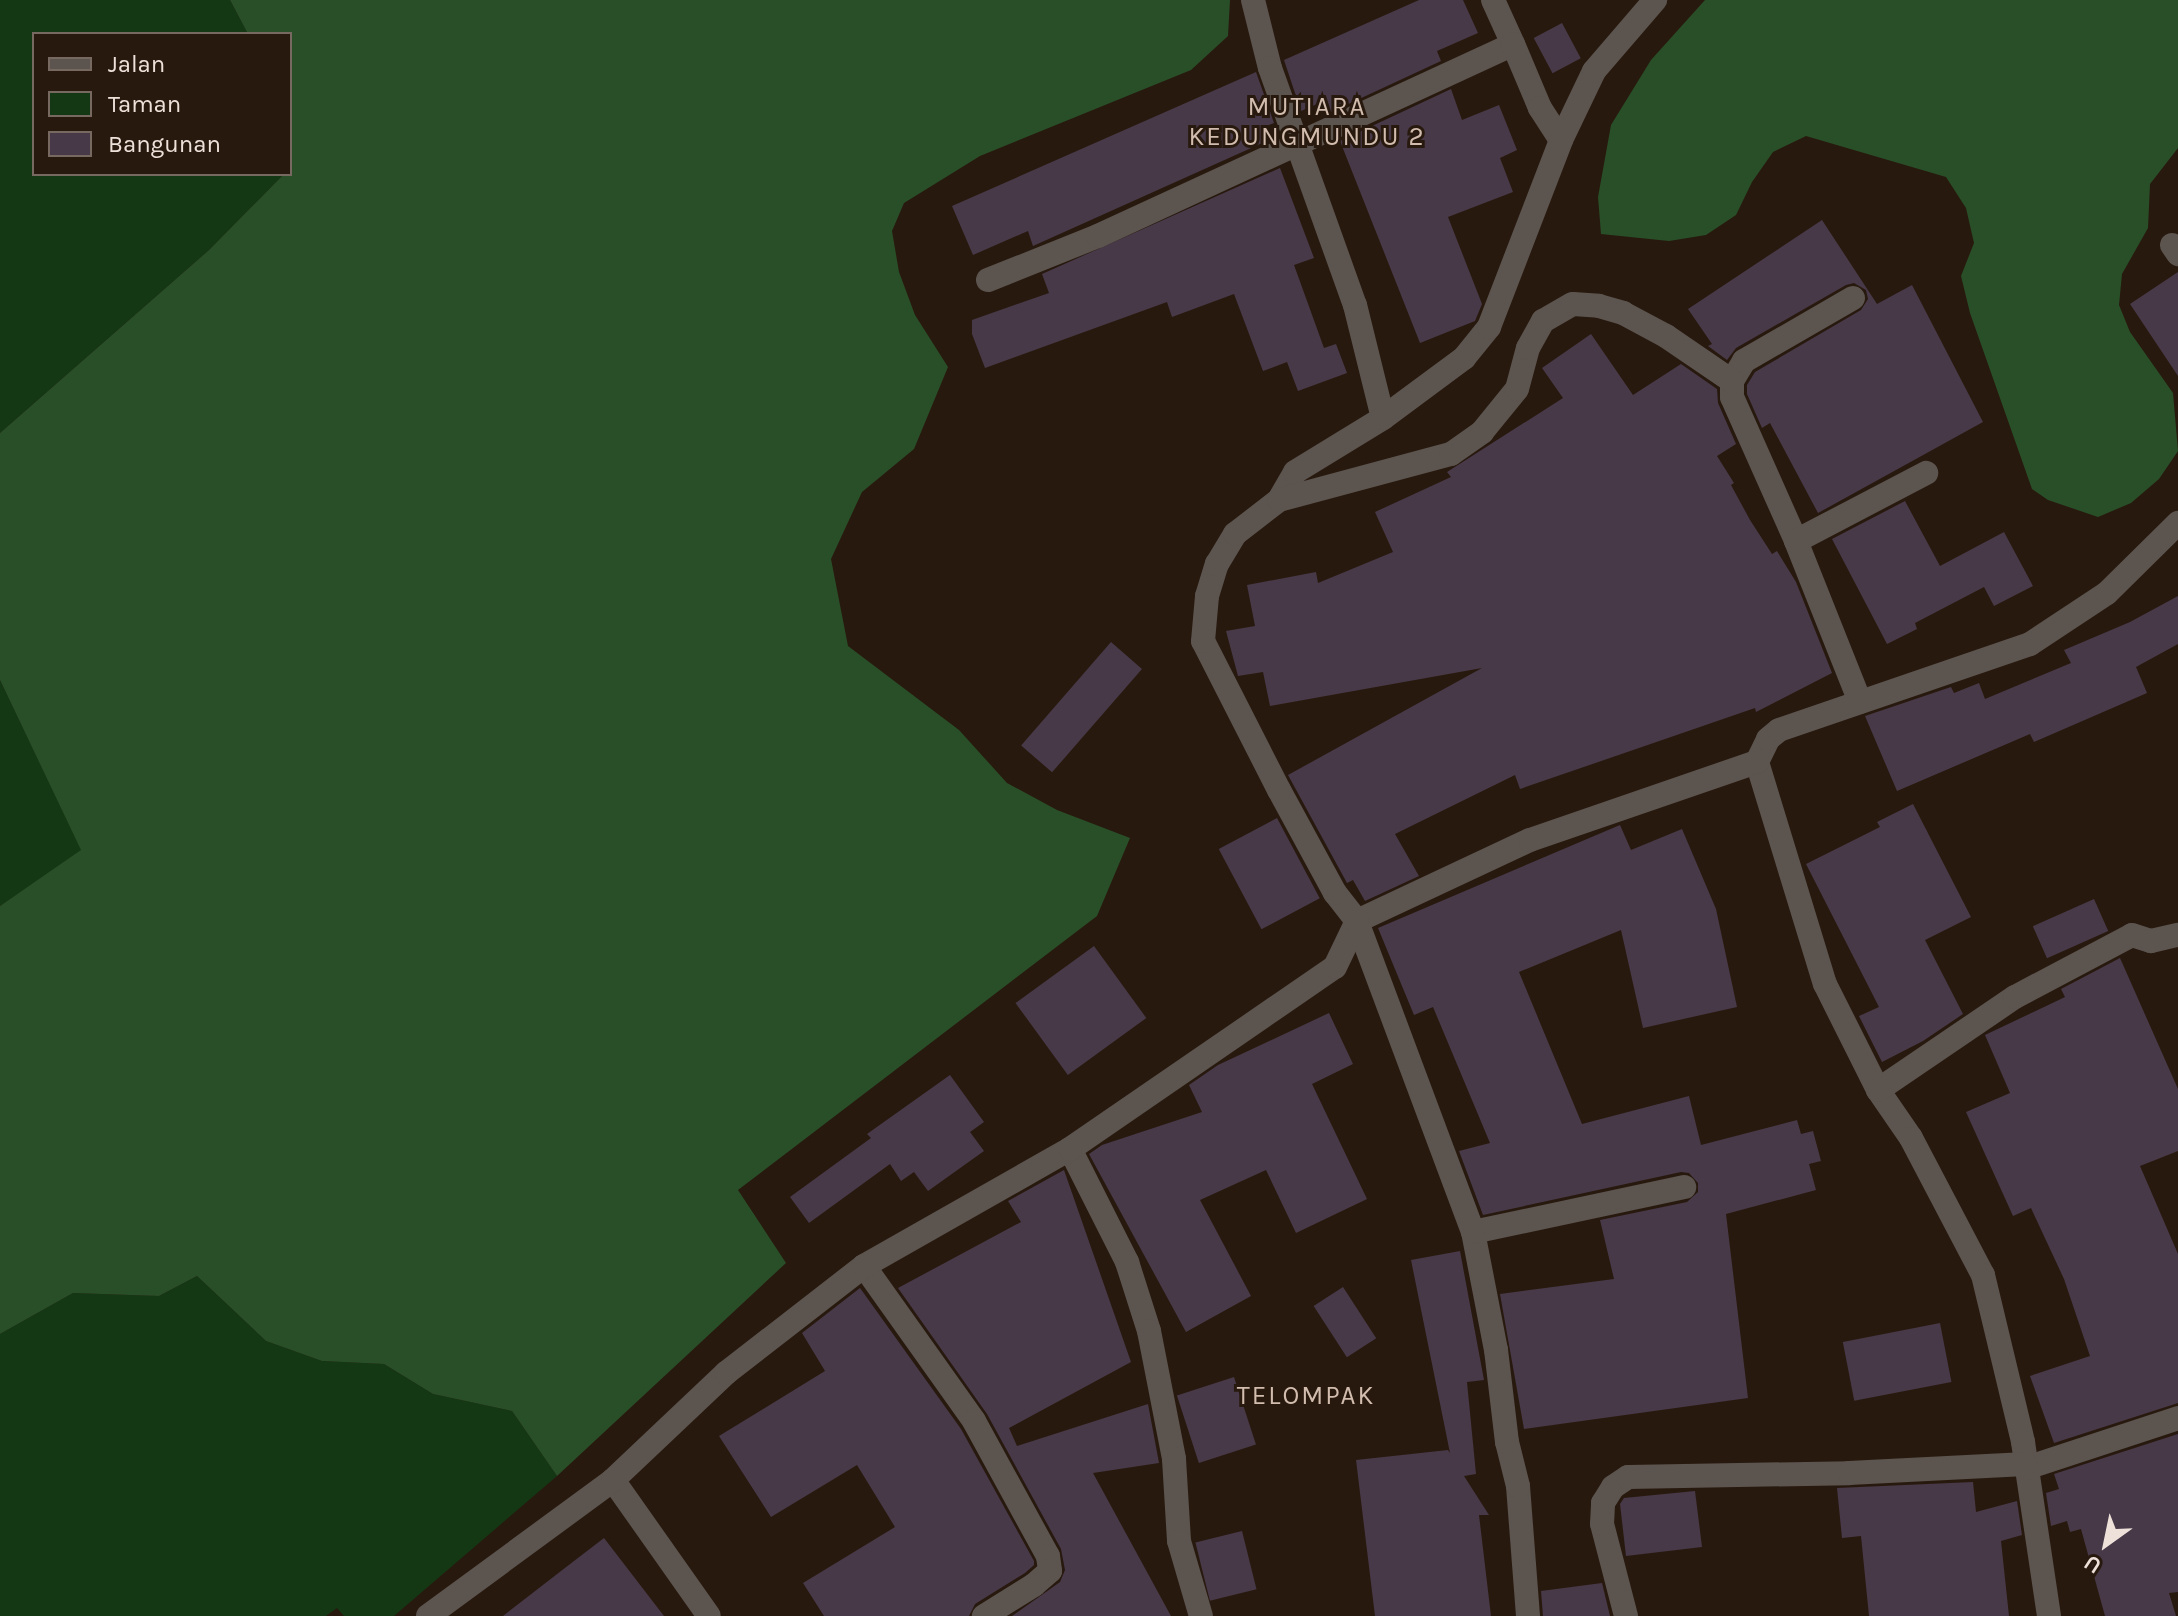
<!DOCTYPE html>
<html>
<head>
<meta charset="utf-8">
<style>
  body { margin:0 }
  #map { position:relative; width:2178px; height:1616px; overflow:hidden; background:#28190e; font-family:Karla,sans-serif }
  div>[style] { position:absolute }
  [style*='--x'] { left:calc(var(--x)*1px); top:calc(var(--y)*1px); width:calc(var(--w)*1px); rotate:calc(var(--a)*1deg) }
  .green>* { inset:0; background:#143814 }
  .forest>* { inset:0; background:#294f28 }
  .building>* { inset:0; background:#473948; transform-origin:0 0 }
  .minor>* { height:24px; margin:-12px; padding:0 12px; transform-origin:12px; border-radius:12px; background:#5c544f }
  span { translate:-50% -50%; white-space:nowrap; text-align:center; line-height:1.15; -webkit-text-stroke:6px #28190e; paint-order:stroke }
  .neighbourhood-label { font-size:26px; color:#d1bcae; letter-spacing:2px }
  .legend { position:absolute; left:32px; top:32px; width:260px; height:144px; box-sizing:border-box; background:#28190e; border:2px solid #776960; margin:0; padding:10px 14px; list-style:none; font-size:24px; color:#ede1da }
  .legend li { display:flex; align-items:center; gap:16px; height:40px }
  .legend b { width:40px; border:2px solid #776960 }
  .north { position:absolute; left:2066px; top:1504px; width:80px; height:80px; -webkit-text-stroke:6px #28190e; paint-order:stroke; rotate:213deg; font-size:22px; font-weight:700; line-height:32px; text-align:center; color:#ede1da }
  .north::after { content:''; display:block; margin:auto; width:28px; height:36px; background:#ede1da; clip-path:polygon(50% 0,100% 100%,50% 72%,0 100%) }
</style>
</head>
<body>
<div id="map">
  <div class="green">
    <i style="clip-path:polygon(0 0,230px 0,248px 34px,34px 34px,34px 174px,284px 174px,209px 250px,0 433px)"></i>
    <i style="clip-path:polygon(0 680px,82px 851px,0 906px)"></i>
    <i style="clip-path:polygon(197px 1276px,266px 1341px,322px 1361px,384px 1364px,433px 1394px,512px 1411px,557px 1476px,394px 1616px,344px 1616px,337px 1608px,326px 1616px,0 1616px,0 1334px,73px 1293px,159px 1296px)"></i>
  </div>
  <div class="forest">
    <i style="clip-path:polygon(230px 0,1230px 0,1228px 36px,1191px 70px,980px 156px,904px 203px,892px 231px,899px 272px,915px 315px,948px 367px,914px 449px,862px 492px,831px 559px,848px 646px,959px 730px,1007px 783px,1057px 810px,1130px 838px,1097px 916px,738px 1190px,786px 1263px,557px 1476px,512px 1411px,433px 1394px,384px 1364px,322px 1361px,266px 1341px,197px 1276px,159px 1296px,73px 1293px,0 1334px,0 906px,81px 850px,0 680px,0 433px,209px 250px,284px 174px,290px 174px,290px 34px,248px 34px)"></i>
    <i style="clip-path:polygon(1705px 0,2178px 0,2178px 148px,2150px 184px,2148px 228px,2122px 274px,2119px 305px,2130px 332px,2173px 393px,2178px 451px,2159px 479px,2131px 503px,2098px 517px,2048px 500px,2032px 489px,1970px 313px,1961px 276px,1974px 243px,1966px 208px,1946px 177px,1806px 136px,1773px 152px,1752px 182px,1736px 215px,1706px 235px,1669px 241px,1601px 234px,1598px 197px,1611px 125px,1651px 60px)"></i>
  </div>
  <div class="building">
    <i style="clip-path:polygon(1419px 0,1463px 0,1478px 33px,1437px 51px,1441px 61px,1329px 113px,1324px 101px,1301px 111px,1284px 60px)"></i>
    <i style="left:1562px;top:23px;width:40px;height:32px;rotate:62deg"></i>
    <i style="clip-path:polygon(1256px 72px,1274px 123px,1264px 127px,1269px 140px,1033px 246px,1028px 231px,973px 255px,952px 206px)"></i>
    <i style="clip-path:polygon(1451px 89px,1462px 120px,1499px 105px,1517px 150px,1500px 158px,1513px 192px,1448px 217px,1482px 304px,1475px 321px,1420px 343px,1340px 141px)"></i>
    <i style="clip-path:polygon(1280px 168px,1314px 258px,1294px 265px,1324px 348px,1336px 344px,1347px 373px,1298px 391px,1287px 362px,1263px 371px,1234px 294px,1172px 317px,1167px 302px,985px 368px,972px 334px,972px 320px,1049px 293px,1042px 274px)"></i>
    <i style="clip-path:polygon(1822px 220px,1877px 304px,1912px 285px,1983px 422px,1818px 513px,1770px 423px,1762px 428px,1747px 394px,1747px 385px,1755px 372px,1861px 310px,1868px 299px,1866px 290px,1854px 283px,1846px 285px,1736px 348px,1727px 360px,1708px 346px,1712px 344px,1688px 309px)"></i>
    <i style="clip-path:polygon(2178px 272px,2178px 376px,2130px 304px)"></i>
    <i style="clip-path:polygon(1591px 334px,1633px 395px,1681px 364px,1717px 389px,1718px 403px,1736px 444px,1717px 456px,1734px 483px,1731px 485px,1750px 520px,1772px 554px,1777px 551px,1796px 582px,1832px 673px,1756px 712px,1755px 708px,1520px 789px,1515px 775px,1395px 834px,1419px 876px,1365px 901px,1353px 880px,1347px 883px,1288px 775px,1482px 668px,1270px 706px,1263px 672px,1238px 676px,1226px 631px,1255px 626px,1247px 585px,1316px 572px,1318px 583px,1393px 552px,1375px 512px,1451px 477px,1447px 472px,1563px 398px,1542px 368px)"></i>
    <i style="clip-path:polygon(1905px 501px,1940px 566px,2004px 532px,2033px 586px,1994px 606px,1984px 587px,1915px 623px,1917px 629px,1887px 644px,1832px 539px)"></i>
    <i style="clip-path:polygon(2178px 596px,2178px 644px,2136px 667px,2147px 693px,2034px 742px,2030px 734px,1897px 791px,1865px 716px,1951px 687px,1954px 693px,1979px 683px,1985px 699px,2071px 663px,2064px 650px,2130px 622px)"></i>
    <i style="left:1111px;top:642px;width:41px;height:137px;rotate:41deg"></i>
    <i style="clip-path:polygon(1913px 804px,1971px 917px,1925px 940px,1963px 1014px,1923px 1041px,1882px 1062px,1859px 1016px,1879px 1007px,1806px 864px,1880px 827px,1877px 822px)"></i>
    <i style="left:1277px;top:818px;width:91px;height:66px;rotate:62deg"></i>
    <i style="clip-path:polygon(1620px 825px,1631px 850px,1682px 829px,1716px 909px,1737px 1007px,1643px 1028px,1621px 930px,1519px 972px,1582px 1124px,1689px 1096px,1701px 1145px,1797px 1120px,1801px 1134px,1813px 1131px,1821px 1161px,1809px 1164px,1816px 1190px,1726px 1214px,1748px 1398px,1524px 1429px,1500px 1294px,1614px 1279px,1600px 1220px,1687px 1202px,1698px 1192px,1698px 1183px,1689px 1173px,1681px 1172px,1483px 1215px,1459px 1151px,1490px 1143px,1433px 1007px,1414px 1015px,1378px 928px)"></i>
    <i style="left:2094px;top:899px;width:35px;height:67px;rotate:66deg"></i>
    <i style="left:1094px;top:946px;width:89px;height:97px;rotate:54deg"></i>
    <i style="clip-path:polygon(2120px 958px,2178px 1089px,2178px 1151px,2140px 1166px,2178px 1254px,2178px 1403px,2054px 1443px,2030px 1376px,2090px 1356px,2064px 1279px,2031px 1208px,2013px 1216px,1966px 1112px,2010px 1093px,1985px 1035px,2065px 997px,2061px 989px)"></i>
    <i style="clip-path:polygon(1329px 1013px,1353px 1064px,1312px 1084px,1367px 1199px,1296px 1233px,1266px 1170px,1200px 1200px,1251px 1296px,1186px 1332px,1089px 1154px,1102px 1145px,1202px 1112px,1189px 1085px,1218px 1065px)"></i>
    <i style="clip-path:polygon(950px 1075px,984px 1122px,970px 1132px,984px 1151px,928px 1191px,914px 1172px,901px 1181px,890px 1164px,809px 1223px,790px 1197px,871px 1138px,867px 1134px)"></i>
    <i style="clip-path:polygon(1064px 1170px,1131px 1362px,1009px 1428px,1017px 1446px,1148px 1404px,1159px 1463px,1093px 1473px,1171px 1616px,1012px 1616px,1060px 1582px,1065px 1570px,1061px 1549px,987px 1414px,898px 1288px,1021px 1222px,1008px 1201px)"></i>
    <i style="clip-path:polygon(1460px 1251px,1484px 1380px,1467px 1382px,1476px 1474px,1464px 1476px,1489px 1515px,1479px 1515px,1491px 1616px,1375px 1616px,1356px 1460px,1448px 1450px,1450px 1453px,1411px 1260px)"></i>
    <i style="left:1343px;top:1287px;width:61px;height:35px;rotate:57deg"></i>
    <i style="clip-path:polygon(860px 1288px,961px 1429px,1034px 1561px,1034px 1565px,1025px 1573px,975px 1604px,969px 1616px,824px 1616px,803px 1583px,895px 1527px,857px 1465px,771px 1517px,719px 1436px,825px 1371px,802px 1333px)"></i>
    <i style="left:1940px;top:1323px;width:60px;height:99px;rotate:79deg"></i>
    <i style="left:1234px;top:1377px;width:71px;height:60px;rotate:72deg"></i>
    <i style="clip-path:polygon(2178px 1434px,2178px 1592px,2169px 1593px,2176px 1616px,2105px 1616px,2081px 1529px,2070px 1532px,2067px 1521px,2051px 1526px,2046px 1493px,2059px 1489px,2054px 1474px)"></i>
    <i style="clip-path:polygon(1973px 1482px,1976px 1512px,2017px 1501px,2022px 1535px,2001px 1541px,2009px 1616px,1869px 1616px,1861px 1536px,1842px 1538px,1837px 1488px)"></i>
    <i style="clip-path:polygon(1695px 1491px,1702px 1547px,1626px 1556px,1620px 1504px,1624px 1498px)"></i>
    <i style="left:1242px;top:1531px;width:60px;height:48px;rotate:76deg"></i>
    <i style="clip-path:polygon(604px 1538px,664px 1616px,503px 1616px,561px 1571px)"></i>
    <i style="clip-path:polygon(1602px 1583px,1610px 1616px,1543px 1616px,1541px 1591px)"></i>
  </div>
  <div class="minor">
    <i style="--x:1253;--y:0;--w:70;--a:76"></i>
    <i style="--x:1270;--y:68;--w:252;--a:70.3"></i>
    <i style="--x:1355;--y:305;--w:116;--a:76.1"></i>
    <i style="--x:1493;--y:0;--w:48;--a:65.6"></i>
    <i style="--x:2172;--y:245;--w:11;--a:56"></i>
    <i style="--x:988;--y:280;--w:118;--a:-21.8"></i>
    <i style="--x:1098;--y:236;--w:457;--a:-24.8"></i>
    <i style="--x:1513;--y:44;--w:69;--a:67.1"></i>
    <i style="--x:1540;--y:108;--w:38;--a:57"></i>
    <i style="--x:1853;--y:298;--w:126;--a:150"></i>
    <i style="--x:1744;--y:361;--w:23;--a:121"></i>
    <i style="--x:1732;--y:381;--w:16;--a:90"></i>
    <i style="--x:1732;--y:397;--w:158;--a:66"></i>
    <i style="--x:1796;--y:541;--w:173;--a:68.3"></i>
    <i style="--x:1279;--y:500;--w:32;--a:-60"></i>
    <i style="--x:1295;--y:472;--w:103;--a:-31.5"></i>
    <i style="--x:1383;--y:418;--w:101;--a:-36.5"></i>
    <i style="--x:1464;--y:358;--w:40;--a:-51"></i>
    <i style="--x:1489;--y:327;--w:200;--a:-68.9"></i>
    <i style="--x:1561;--y:140;--w:76;--a:-64.4"></i>
    <i style="--x:1594;--y:71;--w:94;--a:-49.3"></i>
    <i style="--x:1796;--y:541;--w:147;--a:-27.6"></i>
    <i style="--x:1757;--y:762;--w:232;--a:73"></i>
    <i style="--x:1825;--y:984;--w:119;--a:63.4"></i>
    <i style="--x:1878;--y:1090;--w:58;--a:55.5"></i>
    <i style="--x:1911;--y:1138;--w:155;--a:62.3"></i>
    <i style="--x:1983;--y:1275;--w:172;--a:76.5"></i>
    <i style="--x:2023;--y:1442;--w:176;--a:81.5"></i>
    <i style="--x:1878;--y:1090;--w:166;--a:-34.2"></i>
    <i style="--x:2015;--y:997;--w:132;--a:-27.9"></i>
    <i style="--x:2132;--y:935;--w:20;--a:18"></i>
    <i style="--x:2151;--y:941;--w:28;--a:-13"></i>
    <i style="--x:1070;--y:1149;--w:127;--a:63.2"></i>
    <i style="--x:1127;--y:1262;--w:72;--a:72.3"></i>
    <i style="--x:1149;--y:1331;--w:130;--a:78.9"></i>
    <i style="--x:1174;--y:1459;--w:82;--a:86.5"></i>
    <i style="--x:1179;--y:1541;--w:78;--a:73.7"></i>
    <i style="--x:1473;--y:1232;--w:216;--a:-12"></i>
    <i style="--x:864;--y:1266;--w:190;--a:54.6"></i>
    <i style="--x:974;--y:1421;--w:154;--a:61.3"></i>
    <i style="--x:1048;--y:1556;--w:15;--a:82"></i>
    <i style="--x:1050;--y:1571;--w:21;--a:139"></i>
    <i style="--x:1034;--y:1585;--w:59;--a:148.2"></i>
    <i style="--x:2026;--y:1468;--w:160;--a:-18.2"></i>
    <i style="--x:613;--y:1480;--w:166;--a:54.8"></i>
    <i style="--x:428;--y:1616;--w:230;--a:-36.3"></i>
    <i style="--x:613;--y:1480;--w:156;--a:-43.4"></i>
    <i style="--x:726;--y:1373;--w:175;--a:-37.8"></i>
    <i style="--x:864;--y:1266;--w:237;--a:-29.6"></i>
    <i style="--x:1070;--y:1149;--w:321;--a:-34.5"></i>
    <i style="--x:1335;--y:967;--w:51;--a:-64.4"></i>
    <i style="--x:1357;--y:921;--w:191;--a:-25.1"></i>
    <i style="--x:1530;--y:840;--w:240;--a:-19"></i>
    <i style="--x:1757;--y:762;--w:25;--a:-64"></i>
    <i style="--x:1768;--y:739;--w:14;--a:-39"></i>
    <i style="--x:1779;--y:730;--w:265;--a:-18.9"></i>
    <i style="--x:2030;--y:644;--w:92;--a:-33.5"></i>
    <i style="--x:2107;--y:593;--w:100;--a:-44.6"></i>
    <i style="--x:1528;--y:1616;--w:130;--a:-94.4"></i>
    <i style="--x:1518;--y:1486;--w:45;--a:-104"></i>
    <i style="--x:1507;--y:1442;--w:93;--a:-96.8"></i>
    <i style="--x:1496;--y:1350;--w:120;--a:-101"></i>
    <i style="--x:1473;--y:1232;--w:332;--a:-110.5"></i>
    <i style="--x:1357;--y:921;--w:36;--a:-128"></i>
    <i style="--x:1335;--y:893;--w:117;--a:-118.5"></i>
    <i style="--x:1279;--y:790;--w:167;--a:-117"></i>
    <i style="--x:1203;--y:641;--w:45;--a:-84.9"></i>
    <i style="--x:1207;--y:596;--w:34;--a:-73"></i>
    <i style="--x:1217;--y:564;--w:35;--a:-59"></i>
    <i style="--x:1235;--y:534;--w:56;--a:-37.7"></i>
    <i style="--x:1279;--y:500;--w:178;--a:-15"></i>
    <i style="--x:1451;--y:454;--w:38;--a:-35"></i>
    <i style="--x:1482;--y:432;--w:55;--a:-50.9"></i>
    <i style="--x:1517;--y:389;--w:42;--a:-75"></i>
    <i style="--x:1528;--y:348;--w:31;--a:-61"></i>
    <i style="--x:1543;--y:321;--w:34;--a:-30"></i>
    <i style="--x:1573;--y:304;--w:26;--a:4"></i>
    <i style="--x:1599;--y:306;--w:25;--a:16"></i>
    <i style="--x:1623;--y:313;--w:49;--a:28.1"></i>
    <i style="--x:1666;--y:336;--w:80;--a:34.3"></i>
    <i style="--x:1626;--y:1616;--w:95;--a:-104.6"></i>
    <i style="--x:1602;--y:1524;--w:21;--a:-87"></i>
    <i style="--x:1603;--y:1503;--w:19;--a:-58"></i>
    <i style="--x:1613;--y:1487;--w:18;--a:-34"></i>
    <i style="--x:1628;--y:1477;--w:221;--a:-1"></i>
    <i style="--x:1849;--y:1473;--w:177;--a:-2.9"></i>
  </div>
  <div class="neighbourhood-label">
    <span style="left:1307px;top:122px">MUTIARA<br>KEDUNGMUNDU 2</span>
    <span style="left:1306px;top:1396px">TELOMPAK</span>
  </div>
  <ul class="legend">
  <li><b style="height:10px;background:#5c544f"></b>Jalan</li>
  <li><b style="height:22px;background:#143814"></b>Taman</li>
  <li><b style="height:22px;background:#473948"></b>Bangunan</li>
  </ul>
  <div class="north">U</div>
</div>
</body>
</html>
